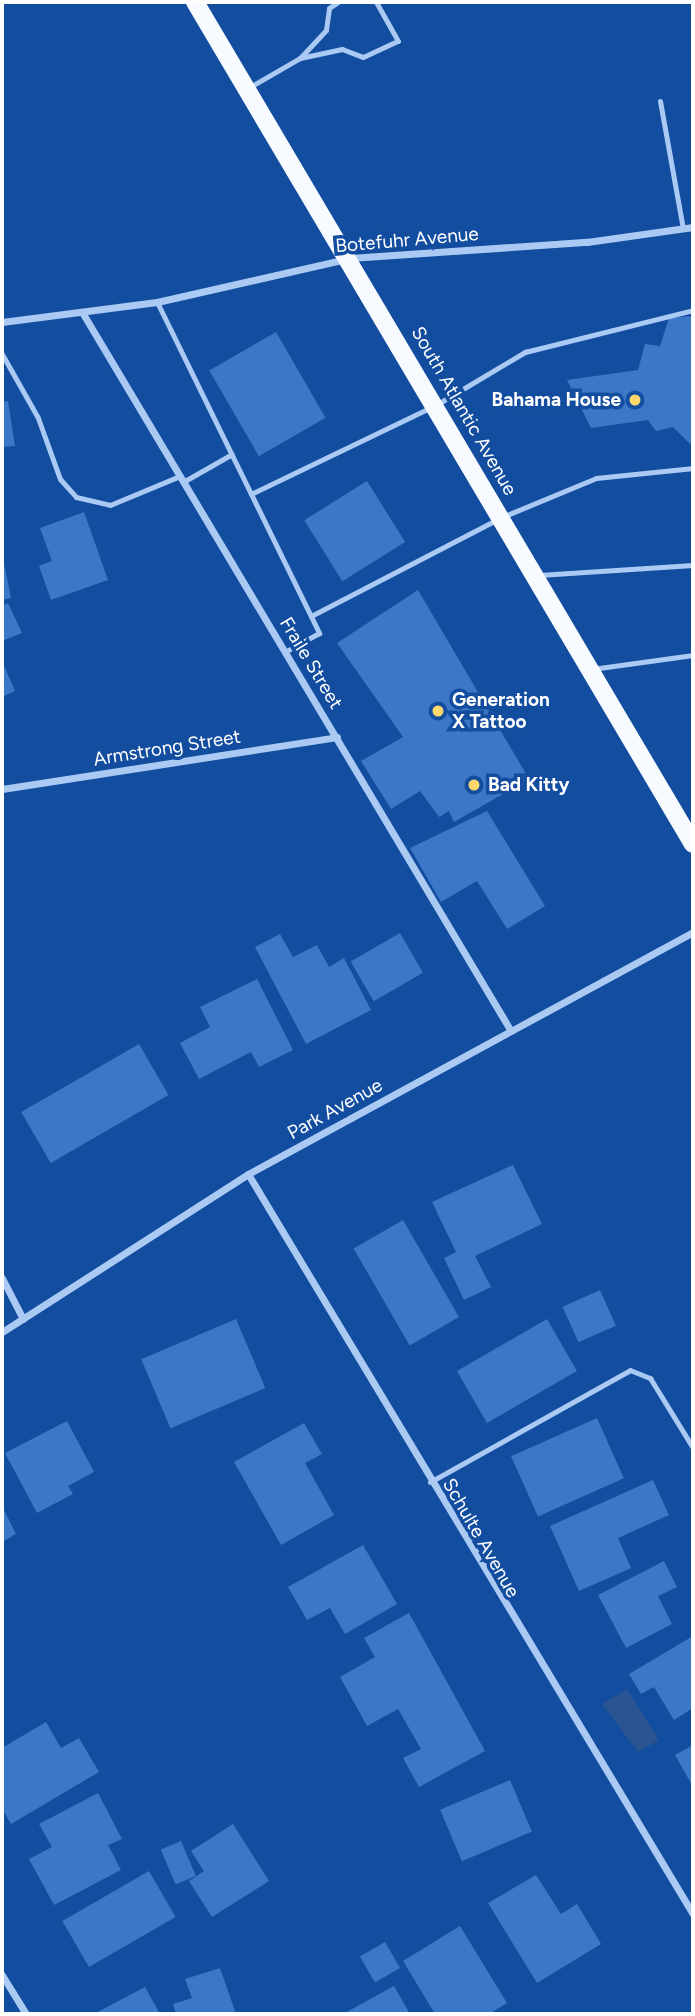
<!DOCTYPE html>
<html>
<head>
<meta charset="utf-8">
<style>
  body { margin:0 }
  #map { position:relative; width:695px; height:2016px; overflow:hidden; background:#134d9f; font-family:Figtree,sans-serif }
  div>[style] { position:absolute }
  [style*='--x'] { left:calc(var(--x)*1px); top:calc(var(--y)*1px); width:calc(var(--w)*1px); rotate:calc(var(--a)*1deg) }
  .water>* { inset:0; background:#2a5592 }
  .building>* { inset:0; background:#3c76c6; transform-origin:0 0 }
  .service>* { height:5px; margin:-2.5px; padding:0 2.5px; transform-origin:2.5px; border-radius:2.5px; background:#aacaf4 }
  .minor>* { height:7px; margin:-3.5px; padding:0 3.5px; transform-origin:3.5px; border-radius:3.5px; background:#aacaf4 }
  .primary>* { height:18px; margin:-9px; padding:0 9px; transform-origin:9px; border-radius:9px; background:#f7faff }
  .dots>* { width:19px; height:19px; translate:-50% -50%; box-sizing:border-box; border:4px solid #134d9f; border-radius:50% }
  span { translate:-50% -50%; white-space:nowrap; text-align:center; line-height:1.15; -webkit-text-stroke:7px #134d9f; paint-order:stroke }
  .street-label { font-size:19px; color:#fff }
  .poi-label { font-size:19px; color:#fff; font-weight:700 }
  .right { translate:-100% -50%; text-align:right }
  .left { translate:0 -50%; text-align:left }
  .frame { position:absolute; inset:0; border:4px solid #fff; pointer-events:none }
</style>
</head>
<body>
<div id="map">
  <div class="water">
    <i style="clip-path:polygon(627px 1689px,659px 1740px,638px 1752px,602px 1704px)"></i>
  </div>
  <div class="building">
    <i style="clip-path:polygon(693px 316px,693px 447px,673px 427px,656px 431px,648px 420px,591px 428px,567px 380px,638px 370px,645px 344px,660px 346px,669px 318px)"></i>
    <i style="left:276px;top:332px;width:99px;height:77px;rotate:60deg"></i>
    <i style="clip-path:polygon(8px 401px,15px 446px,2px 447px,2px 402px)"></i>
    <i style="left:367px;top:481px;width:72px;height:74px;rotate:58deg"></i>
    <i style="clip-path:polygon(84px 512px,108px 580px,51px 600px,39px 566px,52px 561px,40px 528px)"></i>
    <i style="clip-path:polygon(2px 553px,11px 598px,2px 600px)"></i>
    <i style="clip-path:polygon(418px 590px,529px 779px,454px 822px,449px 811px,439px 817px,420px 791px,391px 809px,361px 761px,403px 737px,337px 643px)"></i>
    <i style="clip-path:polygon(8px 603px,22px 633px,2px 641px,2px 606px)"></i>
    <i style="clip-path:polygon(2px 661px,15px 691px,2px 697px)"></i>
    <i style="clip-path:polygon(487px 811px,545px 906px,507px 929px,477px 881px,441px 902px,410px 848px)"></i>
    <i style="left:400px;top:933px;width:46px;height:57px;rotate:60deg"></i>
    <i style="clip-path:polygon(280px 934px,293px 957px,317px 945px,329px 967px,344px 958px,371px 1010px,306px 1044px,255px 947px)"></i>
    <i style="clip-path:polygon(257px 979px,293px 1050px,259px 1067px,251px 1052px,199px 1079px,180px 1043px,210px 1027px,200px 1007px)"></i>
    <i style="left:139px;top:1044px;width:59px;height:136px;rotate:60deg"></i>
    <i style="clip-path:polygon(513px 1165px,542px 1224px,475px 1256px,491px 1287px,464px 1300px,444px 1258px,456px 1252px,432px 1202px)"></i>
    <i style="left:403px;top:1220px;width:112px;height:57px;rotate:60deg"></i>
    <i style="left:600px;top:1290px;width:39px;height:41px;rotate:66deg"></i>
    <i style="left:236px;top:1319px;width:75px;height:103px;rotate:67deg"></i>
    <i style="left:547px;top:1319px;width:60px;height:104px;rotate:60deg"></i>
    <i style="left:597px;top:1418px;width:66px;height:94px;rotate:66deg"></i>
    <i style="clip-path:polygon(67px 1421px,94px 1472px,68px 1486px,73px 1494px,37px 1513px,5px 1453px)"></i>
    <i style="clip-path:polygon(304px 1423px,322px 1454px,305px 1463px,334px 1515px,281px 1545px,234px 1462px)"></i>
    <i style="clip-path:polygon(653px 1480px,669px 1515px,618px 1538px,631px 1568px,579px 1591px,550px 1526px)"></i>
    <i style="clip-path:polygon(2px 1506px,16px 1534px,2px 1542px)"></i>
    <i style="clip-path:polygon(363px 1545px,397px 1604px,345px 1634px,330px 1608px,307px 1620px,288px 1587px)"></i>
    <i style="clip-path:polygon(664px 1561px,677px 1587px,658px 1596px,672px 1624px,626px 1648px,598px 1595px)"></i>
    <i style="clip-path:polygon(409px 1613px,485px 1751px,419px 1787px,403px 1758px,421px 1749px,398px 1709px,367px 1726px,340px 1677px,375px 1657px,364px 1638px)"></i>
    <i style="clip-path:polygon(693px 1636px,693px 1708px,674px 1720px,654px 1687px,641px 1694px,629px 1674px)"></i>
    <i style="clip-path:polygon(46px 1722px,61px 1748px,79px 1738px,99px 1772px,11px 1824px,2px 1808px,2px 1748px)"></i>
    <i style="clip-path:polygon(693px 1745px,693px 1787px,675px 1755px)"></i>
    <i style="left:510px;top:1780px;width:56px;height:76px;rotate:67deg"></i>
    <i style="clip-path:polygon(98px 1793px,122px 1839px,108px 1845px,121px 1870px,54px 1905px,29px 1859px,52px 1847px,39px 1824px)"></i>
    <i style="clip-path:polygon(233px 1824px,269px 1881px,212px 1917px,189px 1881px,204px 1871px,191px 1851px)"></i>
    <i style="left:181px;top:1841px;width:38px;height:22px;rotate:67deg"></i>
    <i style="left:149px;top:1871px;width:53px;height:100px;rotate:60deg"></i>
    <i style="clip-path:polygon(536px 1875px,561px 1914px,577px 1904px,601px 1944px,537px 1983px,488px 1903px)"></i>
    <i style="clip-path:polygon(460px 1926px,507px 2003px,489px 2014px,435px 2014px,403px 1961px)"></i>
    <i style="left:385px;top:1942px;width:30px;height:29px;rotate:60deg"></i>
    <i style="clip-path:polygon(220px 1968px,236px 2014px,176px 2014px,173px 2004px,192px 1998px,185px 1979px)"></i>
    <i style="clip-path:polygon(394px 1986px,410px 2014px,343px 2014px)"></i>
    <i style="clip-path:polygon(145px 1987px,160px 2014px,94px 2014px)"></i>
  </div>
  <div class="service">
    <i style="--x:300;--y:58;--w:43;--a:-12.1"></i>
    <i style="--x:342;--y:49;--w:22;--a:21"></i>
    <i style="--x:363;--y:57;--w:38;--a:-25"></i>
    <i style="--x:398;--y:41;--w:45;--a:-119.4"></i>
    <i style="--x:250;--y:87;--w:58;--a:-30.1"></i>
    <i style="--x:300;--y:58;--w:38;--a:-47"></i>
    <i style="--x:326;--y:30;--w:22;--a:-82"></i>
    <i style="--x:329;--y:8;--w:11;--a:-34"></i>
    <i style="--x:660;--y:101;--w:130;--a:79.8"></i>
    <i style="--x:157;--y:302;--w:369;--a:63.9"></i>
    <i style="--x:319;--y:633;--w:39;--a:151"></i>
    <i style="--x:2;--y:354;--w:73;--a:60.6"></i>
    <i style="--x:38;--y:418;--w:65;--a:70.2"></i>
    <i style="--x:60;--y:479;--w:24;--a:48"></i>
    <i style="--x:76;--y:497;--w:35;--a:13"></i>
    <i style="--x:110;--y:505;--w:76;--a:-22.5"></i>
    <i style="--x:183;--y:482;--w:56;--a:-29.7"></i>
    <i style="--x:251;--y:494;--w:205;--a:-25.7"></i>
    <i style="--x:436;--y:405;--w:104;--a:-30.8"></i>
    <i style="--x:525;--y:352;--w:173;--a:-14"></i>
    <i style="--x:539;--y:575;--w:154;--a:-3.7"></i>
    <i style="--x:311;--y:616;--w:215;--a:-27.4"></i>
    <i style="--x:502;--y:517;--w:102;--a:-22.5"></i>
    <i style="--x:596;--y:478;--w:98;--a:-5.9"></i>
    <i style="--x:592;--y:669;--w:102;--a:-7.9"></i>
    <i style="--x:430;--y:1482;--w:229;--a:-29.2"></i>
    <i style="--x:630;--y:1370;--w:22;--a:22"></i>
    <i style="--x:650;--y:1378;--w:82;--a:58.4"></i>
  </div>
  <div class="minor">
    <i style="--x:82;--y:312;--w:837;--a:59.18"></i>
    <i style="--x:2;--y:322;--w:156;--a:-7.4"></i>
    <i style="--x:157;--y:302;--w:198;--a:-12.8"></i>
    <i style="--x:350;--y:258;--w:238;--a:-3.9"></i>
    <i style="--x:587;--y:242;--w:107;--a:-8.1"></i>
    <i style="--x:2;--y:789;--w:339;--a:-8.8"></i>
    <i style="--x:248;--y:1174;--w:863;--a:58.98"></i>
    <i style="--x:2;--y:1278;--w:46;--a:62.9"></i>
    <i style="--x:2;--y:1332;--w:292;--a:-32.7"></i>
    <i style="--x:248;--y:1174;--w:507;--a:-28.54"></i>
    <i style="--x:2;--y:1975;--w:46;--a:58.4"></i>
  </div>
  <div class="primary">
    <i style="--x:195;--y:2;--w:978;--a:59.4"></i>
  </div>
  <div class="dots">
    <i style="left:635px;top:400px;background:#ffd86d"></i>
    <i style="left:438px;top:711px;background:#ffd86d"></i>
    <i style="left:474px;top:785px;background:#ffd86d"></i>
  </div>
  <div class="street-label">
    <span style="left:407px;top:240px;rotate:-5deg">Botefuhr Avenue</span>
    <span style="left:464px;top:411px;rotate:60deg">South Atlantic Avenue</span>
    <span style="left:311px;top:663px;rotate:59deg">Fraile Street</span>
    <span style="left:167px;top:748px;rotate:-9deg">Armstrong Street</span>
    <span style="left:335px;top:1109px;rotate:-29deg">Park Avenue</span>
    <span style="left:481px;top:1538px;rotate:60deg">Schulte Avenue</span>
  </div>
  <div class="poi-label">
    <span class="right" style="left:621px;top:400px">Bahama House</span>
    <span class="left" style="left:452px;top:711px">Generation<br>X Tattoo</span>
    <span class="left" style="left:488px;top:785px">Bad Kitty</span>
  </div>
  <div class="frame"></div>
</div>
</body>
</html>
